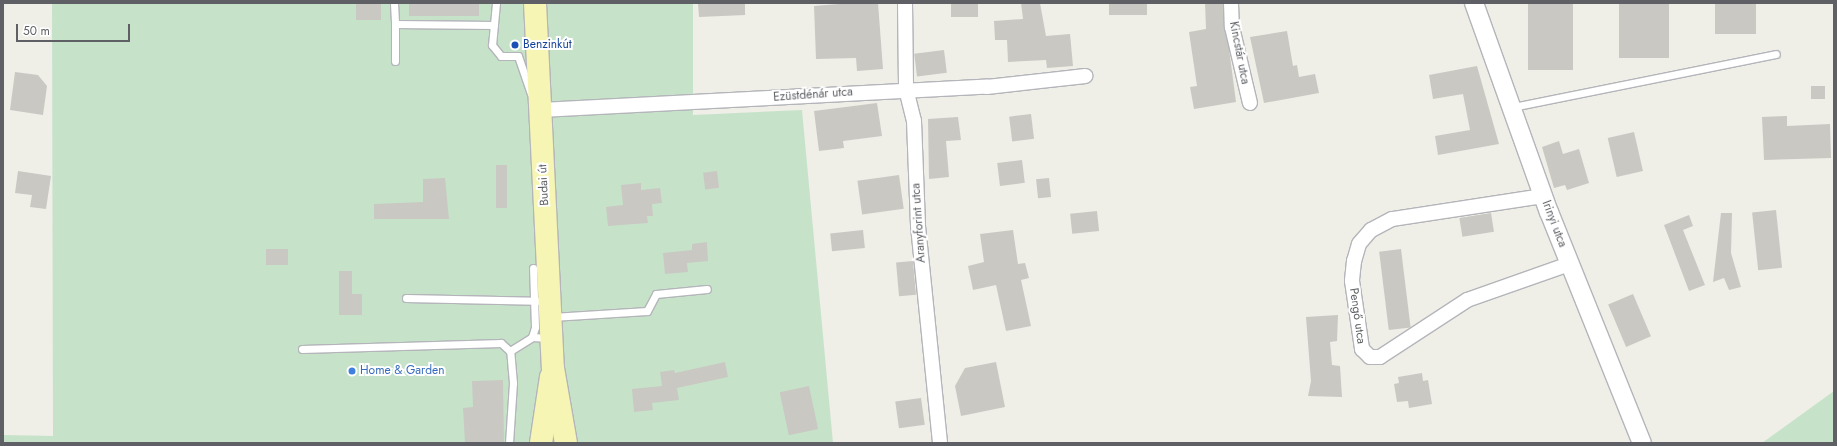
<!DOCTYPE html>
<html>
<head>
<meta charset="utf-8">
<style>
  body { margin:0 }
  #map { position:relative; width:1837px; height:446px; overflow:hidden; background:#efeee7; font-family:Jost,sans-serif }
  div>[style] { position:absolute }
  [style*='--x'] { left:calc(var(--x)*1px); top:calc(var(--y)*1px); width:calc(var(--w)*1px); rotate:calc(var(--a)*1deg) }
  .green>* { inset:0; background:#c6e3ca }
  .building>* { inset:0; background:#cac8c3; transform-origin:0 0 }
  .roads { filter:drop-shadow(1px 0 #b4b5ba) drop-shadow(-1px 0 #b4b5ba) drop-shadow(0 1px #b4b5ba) drop-shadow(0 -1px #b4b5ba) }
  .service>* { height:7px; margin:-3.5px; padding:0 3.5px; transform-origin:3.5px; border-radius:3.5px; background:#fff }
  .minor>* { height:14px; margin:-7px; padding:0 7px; transform-origin:7px; border-radius:7px; background:#fff }
  .tertiary>* { height:18px; margin:-9px; padding:0 9px; transform-origin:9px; border-radius:9px; background:#fff }
  .primary>* { height:22px; margin:-11px; padding:0 11px; transform-origin:11px; border-radius:11px; background:#f7f5b4 }
  .dots>* { width:11px; height:11px; translate:-50% -50%; box-sizing:border-box; border:2px solid #fff; border-radius:50% }
  span { translate:-50% -50%; white-space:nowrap; text-align:center; line-height:1.15; -webkit-text-stroke:4px #fff; paint-order:stroke }
  .transit-label { font-size:12px; color:#164399 }
  .left { translate:0 -50%; text-align:left }
  .street-label { font-size:12px; color:#5e6065 }
  .shop-label { font-size:12px; color:#366cbe }
  .frame { position:absolute; inset:0; border:4px solid #5e6065; pointer-events:none }
  .scale { position:absolute; left:16px; top:24px; width:114px; height:18px; box-sizing:border-box; border:2px solid #5e6065; border-top:0; padding-left:5px; font-size:12px; line-height:14px; white-space:nowrap; color:#5e6065; -webkit-text-stroke:3px #fff; paint-order:stroke }
</style>
</head>
<body>
<div id="map">
  <div class="green">
    <i style="clip-path:polygon(52px 3px,693px 3px,693px 115px,802px 110px,833px 443px,3px 443px,3px 435px,53px 436px)"></i>
    <i style="clip-path:polygon(1834px 391px,1834px 443px,1762px 443px)"></i>
  </div>
  <div class="building">
    <i style="left:409px;top:3px;width:70px;height:13px"></i>
    <i style="clip-path:polygon(698px 3px,745px 3px,745px 15px,699px 17px)"></i>
    <i style="clip-path:polygon(851px 3px,878px 3px,883px 69px,857px 71px,856px 58px,816px 59px,814px 6px)"></i>
    <i style="left:951px;top:3px;width:27px;height:14px"></i>
    <i style="clip-path:polygon(1021px 3px,1040px 3px,1046px 36px,1070px 34px,1073px 66px,1047px 68px,1046px 60px,1008px 62px,1007px 40px,995px 40px,994px 21px,1023px 19px)"></i>
    <i style="left:1109px;top:3px;width:38px;height:12px"></i>
    <i style="clip-path:polygon(1205px 3px,1223px 3px,1236px 102px,1194px 109px,1190px 87px,1197px 86px,1189px 32px,1206px 29px)"></i>
    <i style="left:1528px;top:3px;width:45px;height:67px"></i>
    <i style="left:1619px;top:3px;width:50px;height:55px"></i>
    <i style="left:1715px;top:3px;width:41px;height:31px"></i>
    <i style="left:381px;top:4px;width:16px;height:25px;rotate:90deg"></i>
    <i style="clip-path:polygon(1287px 31px,1293px 66px,1297px 65px,1299px 77px,1315px 74px,1319px 93px,1264px 103px,1250px 37px)"></i>
    <i style="left:944px;top:50px;width:23px;height:30px;rotate:83deg"></i>
    <i style="clip-path:polygon(1477px 66px,1499px 144px,1438px 155px,1435px 136px,1470px 130px,1463px 94px,1433px 99px,1429px 75px)"></i>
    <i style="clip-path:polygon(15px 72px,38px 75px,47px 86px,43px 115px,10px 110px)"></i>
    <i style="left:1811px;top:86px;width:14px;height:13px"></i>
    <i style="clip-path:polygon(877px 103px,882px 136px,843px 141px,844px 148px,819px 151px,814px 111px)"></i>
    <i style="left:1031px;top:114px;width:25px;height:22px;rotate:83deg"></i>
    <i style="clip-path:polygon(1787px 116px,1787px 126px,1830px 124px,1831px 158px,1764px 160px,1762px 117px)"></i>
    <i style="clip-path:polygon(958px 117px,961px 140px,946px 141px,949px 177px,929px 179px,928px 119px)"></i>
    <i style="left:1634px;top:132px;width:40px;height:27px;rotate:77deg"></i>
    <i style="clip-path:polygon(1559px 141px,1563px 154px,1579px 149px,1589px 183px,1567px 190px,1565px 185px,1554px 188px,1542px 147px)"></i>
    <i style="left:1022px;top:160px;width:23px;height:25px;rotate:83deg"></i>
    <i style="left:507px;top:165px;width:43px;height:11px;rotate:90deg"></i>
    <i style="clip-path:polygon(18px 171px,51px 176px,46px 209px,30px 207px,32px 195px,15px 193px)"></i>
    <i style="left:717px;top:171px;width:17px;height:14px;rotate:83deg"></i>
    <i style="left:899px;top:175px;width:34px;height:42px;rotate:82deg"></i>
    <i style="clip-path:polygon(445px 178px,449px 219px,374px 219px,374px 204px,423px 202px,423px 179px)"></i>
    <i style="left:1049px;top:178px;width:19px;height:13px;rotate:84deg"></i>
    <i style="clip-path:polygon(641px 183px,641px 190px,660px 188px,662px 203px,652px 204px,653px 216px,647px 216px,648px 223px,608px 226px,606px 207px,623px 205px,621px 185px)"></i>
    <i style="left:1776px;top:210px;width:58px;height:24px;rotate:84deg"></i>
    <i style="left:1097px;top:211px;width:20px;height:27px;rotate:84deg"></i>
    <i style="left:1491px;top:213px;width:19px;height:32px;rotate:81deg"></i>
    <i style="clip-path:polygon(1721px 213px,1732px 213px,1731px 253px,1741px 287px,1729px 290px,1724px 278px,1713px 282px)"></i>
    <i style="clip-path:polygon(1689px 215px,1693px 226px,1683px 230px,1705px 285px,1689px 291px,1664px 225px)"></i>
    <i style="left:863px;top:230px;width:18px;height:33px;rotate:84deg"></i>
    <i style="clip-path:polygon(1013px 230px,1018px 264px,1025px 263px,1029px 278px,1021px 280px,1031px 326px,1006px 331px,996px 285px,973px 290px,968px 266px,984px 262px,980px 234px)"></i>
    <i style="clip-path:polygon(707px 242px,708px 261px,687px 263px,688px 272px,665px 274px,663px 253px,692px 250px,692px 244px)"></i>
    <i style="left:266px;top:249px;width:22px;height:16px"></i>
    <i style="left:1401px;top:249px;width:79px;height:22px;rotate:83deg"></i>
    <i style="left:913px;top:261px;width:34px;height:17px;rotate:85deg"></i>
    <i style="clip-path:polygon(339px 271px,352px 271px,352px 294px,362px 294px,362px 315px,339px 315px)"></i>
    <i style="left:1633px;top:294px;width:46px;height:27px;rotate:67deg"></i>
    <i style="clip-path:polygon(1338px 315px,1337px 341px,1330px 342px,1332px 365px,1340px 366px,1342px 397px,1308px 396px,1311px 381px,1306px 317px)"></i>
    <i style="clip-path:polygon(725px 362px,728px 377px,677px 388px,679px 400px,652px 403px,653px 410px,634px 412px,632px 389px,662px 386px,660px 372px,674px 370px,675px 373px)"></i>
    <i style="clip-path:polygon(996px 362px,1005px 407px,961px 416px,955px 386px,965px 368px)"></i>
    <i style="clip-path:polygon(1422px 373px,1423px 381px,1428px 380px,1432px 404px,1409px 408px,1408px 401px,1397px 402px,1394px 384px,1399px 383px,1398px 377px)"></i>
    <i style="clip-path:polygon(503px 380px,504px 443px,465px 443px,463px 408px,473px 407px,472px 381px)"></i>
    <i style="left:809px;top:386px;width:44px;height:30px;rotate:78deg"></i>
    <i style="left:921px;top:398px;width:27px;height:26px;rotate:82deg"></i>
  </div>
  <div class="roads">
    <div class="service">
      <i style="--x:394;--y:3;--w:21;--a:87"></i>
      <i style="--x:496;--y:3;--w:42;--a:95.4"></i>
      <i style="--x:492;--y:45;--w:14;--a:51"></i>
      <i style="--x:501;--y:56;--w:17;--a:0"></i>
      <i style="--x:518;--y:56;--w:40;--a:71.1"></i>
      <i style="--x:395;--y:61;--w:37;--a:-90"></i>
      <i style="--x:395;--y:24;--w:99;--a:0.6"></i>
      <i style="--x:1513;--y:107;--w:268;--a:-11.4"></i>
      <i style="--x:406;--y:298;--w:141;--a:1.2"></i>
      <i style="--x:552;--y:317;--w:95;--a:-3.6"></i>
      <i style="--x:647;--y:311;--w:19;--a:-62"></i>
      <i style="--x:656;--y:294;--w:51;--a:-5.6"></i>
      <i style="--x:532;--y:337;--w:10;--a:-73"></i>
      <i style="--x:535;--y:327;--w:59;--a:-91.9"></i>
      <i style="--x:302;--y:349;--w:199;--a:-1.7"></i>
      <i style="--x:501;--y:343;--w:12;--a:42"></i>
      <i style="--x:509;--y:443;--w:60;--a:-86.2"></i>
      <i style="--x:513;--y:383;--w:32;--a:-95"></i>
      <i style="--x:510;--y:351;--w:26;--a:-32"></i>
      <i style="--x:532;--y:337;--w:17;--a:3"></i>
    </div>
    <div class="minor">
      <i style="--x:905;--y:3;--w:86;--a:89.3"></i>
      <i style="--x:906;--y:89;--w:33;--a:76"></i>
      <i style="--x:914;--y:121;--w:105;--a:87.8"></i>
      <i style="--x:918;--y:226;--w:218;--a:84.2"></i>
      <i style="--x:1231;--y:3;--w:24;--a:88"></i>
      <i style="--x:1232;--y:27;--w:78;--a:76.7"></i>
      <i style="--x:541;--y:110;--w:447;--a:-3"></i>
      <i style="--x:987;--y:87;--w:99;--a:-6.4"></i>
      <i style="--x:1543;--y:196;--w:153;--a:171.3"></i>
      <i style="--x:1392;--y:219;--w:24;--a:152"></i>
      <i style="--x:1371;--y:230;--w:18;--a:131"></i>
      <i style="--x:1359;--y:244;--w:18;--a:106"></i>
      <i style="--x:1354;--y:261;--w:20;--a:96"></i>
      <i style="--x:1352;--y:281;--w:69;--a:81.6"></i>
      <i style="--x:1362;--y:349;--w:11;--a:45"></i>
      <i style="--x:1370;--y:357;--w:10;--a:0"></i>
      <i style="--x:1380;--y:357;--w:104;--a:-33.2"></i>
      <i style="--x:1467;--y:300;--w:108;--a:-19.4"></i>
    </div>
    <div class="tertiary">
      <i style="--x:1474;--y:3;--w:222;--a:70.3"></i>
      <i style="--x:1549;--y:212;--w:249;--a:68.1"></i>
    </div>
    <div class="primary">
      <i style="--x:535;--y:3;--w:365;--a:87.2"></i>
      <i style="--x:553;--y:368;--w:76;--a:80.2"></i>
      <i style="--x:541;--y:443;--w:67;--a:-81.4"></i>
    </div>
  </div>
  <div class="dots">
    <i style="left:515px;top:45px;background:#1a4fb4"></i>
    <i style="left:352px;top:371px;background:#3f7fe0"></i>
  </div>
  <div class="transit-label">
    <span class="left" style="left:523px;top:45px">Benzinkút</span>
  </div>
  <div class="street-label">
    <span style="left:1239px;top:53px;rotate:79deg">Kincstár utca</span>
    <span style="left:813px;top:95px;rotate:-4deg">Ezüstdénár utca</span>
    <span style="left:544px;top:185px;rotate:-93deg">Budai út</span>
    <span style="left:919px;top:223px;rotate:-94deg">Aranyforint utca</span>
    <span style="left:1554px;top:224px;rotate:69deg">Irinyi utca</span>
    <span style="left:1357px;top:316px;rotate:82deg">Pengő utca</span>
  </div>
  <div class="shop-label">
    <span class="left" style="left:360px;top:371px">Home &amp; Garden</span>
  </div>
  <div class="frame"></div>
  <div class="scale">50 m</div>
</div>
</body>
</html>
